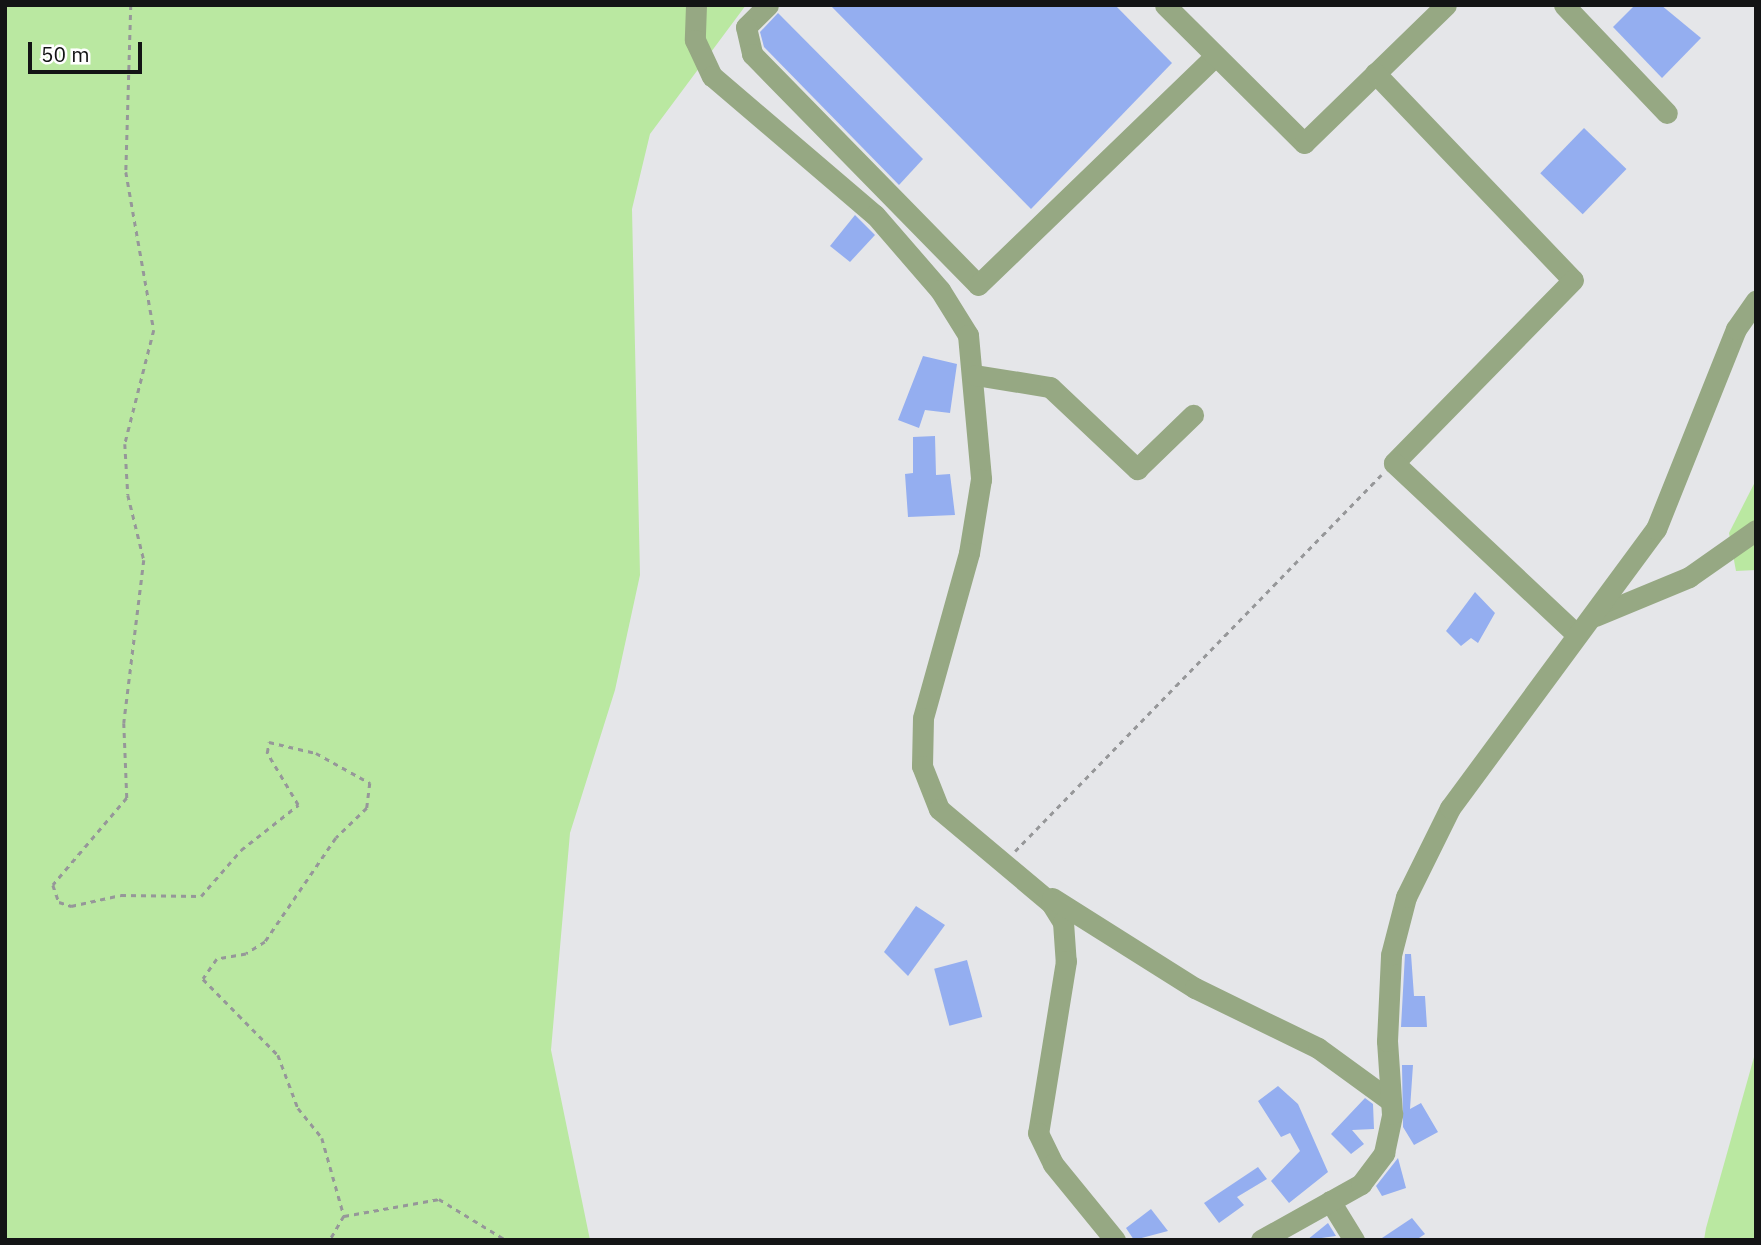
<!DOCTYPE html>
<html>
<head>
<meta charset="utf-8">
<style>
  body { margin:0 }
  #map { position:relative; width:1761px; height:1245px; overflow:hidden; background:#e5e6e9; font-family:"IBM Plex Sans",sans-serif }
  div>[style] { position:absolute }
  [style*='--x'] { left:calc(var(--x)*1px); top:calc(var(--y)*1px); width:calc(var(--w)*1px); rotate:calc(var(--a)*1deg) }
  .green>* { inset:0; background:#bae8a1 }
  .building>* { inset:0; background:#94aef0; transform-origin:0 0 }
  .path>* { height:2.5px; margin-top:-1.25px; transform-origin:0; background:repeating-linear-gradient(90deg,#969799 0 5px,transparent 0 10px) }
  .minor>* { height:21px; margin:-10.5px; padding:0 10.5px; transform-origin:10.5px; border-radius:10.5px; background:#96a883 }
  span { translate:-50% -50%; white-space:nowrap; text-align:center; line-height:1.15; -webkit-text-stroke:5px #fff; paint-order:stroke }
  .frame { position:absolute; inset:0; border:7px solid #131415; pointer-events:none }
  .scale { position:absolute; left:28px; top:42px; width:114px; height:32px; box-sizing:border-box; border:4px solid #131415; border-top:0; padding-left:9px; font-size:21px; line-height:24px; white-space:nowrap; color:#131415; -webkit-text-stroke:5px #fff; paint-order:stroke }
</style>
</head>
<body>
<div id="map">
  <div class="green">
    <i style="clip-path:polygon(5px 5px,746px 5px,650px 134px,632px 209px,640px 575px,615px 690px,570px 833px,551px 1050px,590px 1240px,5px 1240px)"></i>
    <i style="clip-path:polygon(1756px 480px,1756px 570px,1736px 571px,1729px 533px)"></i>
    <i style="clip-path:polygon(1756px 1050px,1756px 1240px,1704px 1240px,1706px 1228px)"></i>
  </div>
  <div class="building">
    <i style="clip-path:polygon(830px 5px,1115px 5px,1172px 63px,1031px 209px)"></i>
    <i style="clip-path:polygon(1635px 5px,1661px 5px,1701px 38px,1662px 78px,1613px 27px)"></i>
    <i style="clip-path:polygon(778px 13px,923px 159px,899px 185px,764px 47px,760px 32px)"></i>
    <i style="left:1584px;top:128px;width:59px;height:63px;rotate:44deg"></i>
    <i style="clip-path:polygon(855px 215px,875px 235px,850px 262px,830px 246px)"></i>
    <i style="clip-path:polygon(923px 356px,957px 364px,950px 413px,925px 410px,919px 428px,898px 420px)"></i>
    <i style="clip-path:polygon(935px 436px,936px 475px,950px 474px,955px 515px,908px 517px,905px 474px,913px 473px,913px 437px)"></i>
    <i style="clip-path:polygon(1475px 592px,1495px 613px,1478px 643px,1471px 638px,1461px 646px,1446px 631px)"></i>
    <i style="clip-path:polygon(916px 906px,945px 925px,908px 976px,884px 952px)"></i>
    <i style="clip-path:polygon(1405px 954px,1411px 954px,1414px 996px,1425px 996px,1427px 1027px,1401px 1027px)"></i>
    <i style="left:967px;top:960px;width:59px;height:34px;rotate:75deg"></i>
    <i style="clip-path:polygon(1402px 1065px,1413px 1065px,1410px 1109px,1421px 1103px,1438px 1132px,1414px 1145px,1403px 1127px)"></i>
    <i style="clip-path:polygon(1278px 1086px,1298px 1104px,1328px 1172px,1289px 1203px,1271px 1181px,1300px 1151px,1290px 1133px,1281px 1137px,1258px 1101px)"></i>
    <i style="clip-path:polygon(1365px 1098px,1373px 1104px,1374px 1129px,1352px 1130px,1364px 1144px,1351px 1154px,1331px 1134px)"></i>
    <i style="clip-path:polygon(1398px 1158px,1406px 1188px,1382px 1196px,1376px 1186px)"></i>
    <i style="clip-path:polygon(1258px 1167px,1267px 1179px,1237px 1197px,1244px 1205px,1219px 1223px,1204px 1203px)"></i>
    <i style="clip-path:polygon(1151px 1209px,1168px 1231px,1134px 1240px,1126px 1228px)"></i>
    <i style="clip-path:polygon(1412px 1218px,1425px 1234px,1416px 1240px,1379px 1240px)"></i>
    <i style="clip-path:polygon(1328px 1223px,1336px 1236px,1307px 1240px)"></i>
  </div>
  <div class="path">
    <i style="--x:131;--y:5;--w:167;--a:91.7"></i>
    <i style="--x:126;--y:172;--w:160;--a:80"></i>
    <i style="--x:154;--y:330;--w:118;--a:104.3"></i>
    <i style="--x:125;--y:444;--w:51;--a:86.6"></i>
    <i style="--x:128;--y:495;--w:67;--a:76.2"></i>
    <i style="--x:144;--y:560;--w:164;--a:97"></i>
    <i style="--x:124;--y:723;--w:75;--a:87.7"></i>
    <i style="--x:127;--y:798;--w:114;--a:130.4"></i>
    <i style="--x:53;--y:885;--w:18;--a:71"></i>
    <i style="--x:59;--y:902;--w:13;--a:18"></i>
    <i style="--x:71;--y:906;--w:51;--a:-12.4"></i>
    <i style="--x:121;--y:895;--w:80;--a:0.7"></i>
    <i style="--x:201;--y:896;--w:61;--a:-49"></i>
    <i style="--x:241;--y:850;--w:73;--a:-38.3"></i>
    <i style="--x:298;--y:805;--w:61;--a:-120.8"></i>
    <i style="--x:267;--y:753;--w:11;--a:-80"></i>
    <i style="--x:269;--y:742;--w:48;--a:13.2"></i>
    <i style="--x:316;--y:753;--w:62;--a:29.1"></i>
    <i style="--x:370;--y:783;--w:25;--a:97"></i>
    <i style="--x:367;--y:808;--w:43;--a:135.9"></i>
    <i style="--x:336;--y:838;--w:126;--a:124.3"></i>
    <i style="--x:265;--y:942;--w:22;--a:148"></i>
    <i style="--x:246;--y:954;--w:29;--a:170"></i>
    <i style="--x:217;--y:959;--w:24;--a:125"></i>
    <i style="--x:203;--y:979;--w:107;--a:45.4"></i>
    <i style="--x:278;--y:1055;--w:57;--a:69.3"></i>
    <i style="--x:298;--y:1108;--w:38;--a:51"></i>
    <i style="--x:322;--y:1138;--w:81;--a:74.2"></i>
    <i style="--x:344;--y:1216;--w:28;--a:120"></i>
    <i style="--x:1015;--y:851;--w:525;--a:-45.77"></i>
    <i style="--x:344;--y:1216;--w:97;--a:-10.1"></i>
    <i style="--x:439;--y:1199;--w:79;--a:31.5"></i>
  </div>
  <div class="minor">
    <i style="--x:696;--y:5;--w:35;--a:92"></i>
    <i style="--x:695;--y:40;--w:40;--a:65"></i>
    <i style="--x:712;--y:76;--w:214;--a:40.5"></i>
    <i style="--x:875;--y:215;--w:99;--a:49.1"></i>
    <i style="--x:940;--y:290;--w:53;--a:58.1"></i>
    <i style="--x:968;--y:335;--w:145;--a:84.8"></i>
    <i style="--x:981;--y:479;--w:75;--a:99.2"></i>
    <i style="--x:969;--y:553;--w:171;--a:105.6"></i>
    <i style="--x:923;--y:718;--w:48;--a:91.2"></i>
    <i style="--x:922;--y:766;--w:46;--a:68.4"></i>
    <i style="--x:939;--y:809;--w:146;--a:40"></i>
    <i style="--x:1051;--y:903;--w:22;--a:58"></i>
    <i style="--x:1063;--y:922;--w:39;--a:86"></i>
    <i style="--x:1066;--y:961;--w:174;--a:99.2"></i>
    <i style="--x:1038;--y:1133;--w:34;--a:64"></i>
    <i style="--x:1053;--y:1164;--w:98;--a:50.8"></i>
    <i style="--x:768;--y:5;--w:31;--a:135"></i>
    <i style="--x:746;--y:27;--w:28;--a:77"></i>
    <i style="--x:752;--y:54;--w:323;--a:45.6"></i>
    <i style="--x:978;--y:285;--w:330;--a:-44"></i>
    <i style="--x:1165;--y:5;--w:196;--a:44.8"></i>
    <i style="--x:1304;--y:143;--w:198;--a:-44.2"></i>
    <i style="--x:1564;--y:5;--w:149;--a:46.4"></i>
    <i style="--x:1375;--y:73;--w:286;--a:46.3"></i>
    <i style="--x:1573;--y:280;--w:256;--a:134.4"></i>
    <i style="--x:1394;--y:463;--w:250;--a:43.2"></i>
    <i style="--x:975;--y:375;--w:76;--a:9.1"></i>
    <i style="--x:1050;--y:387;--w:120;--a:43.3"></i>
    <i style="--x:1137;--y:469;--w:78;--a:-44"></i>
    <i style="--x:1595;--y:616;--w:102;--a:-22.5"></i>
    <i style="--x:1689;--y:577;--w:82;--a:-35"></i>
    <i style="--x:1052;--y:898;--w:169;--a:32.2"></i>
    <i style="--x:1195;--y:988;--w:137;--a:26"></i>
    <i style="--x:1318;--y:1048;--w:90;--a:36"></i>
    <i style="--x:1330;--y:1201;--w:46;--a:58.4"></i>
    <i style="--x:1261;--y:1240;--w:115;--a:-29.2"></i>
    <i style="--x:1361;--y:1184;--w:39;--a:-53"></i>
    <i style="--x:1384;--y:1153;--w:40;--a:-78"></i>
    <i style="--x:1392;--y:1114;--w:73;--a:-93.9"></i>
    <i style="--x:1387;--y:1041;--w:86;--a:-87.3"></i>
    <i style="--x:1391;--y:955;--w:60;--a:-75.5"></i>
    <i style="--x:1406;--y:897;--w:99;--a:-63.7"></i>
    <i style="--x:1450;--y:808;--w:347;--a:-53.6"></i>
    <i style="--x:1656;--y:529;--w:215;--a:-68.2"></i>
    <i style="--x:1736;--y:329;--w:35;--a:-55"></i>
  </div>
  <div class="frame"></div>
  <div class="scale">50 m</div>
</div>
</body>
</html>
